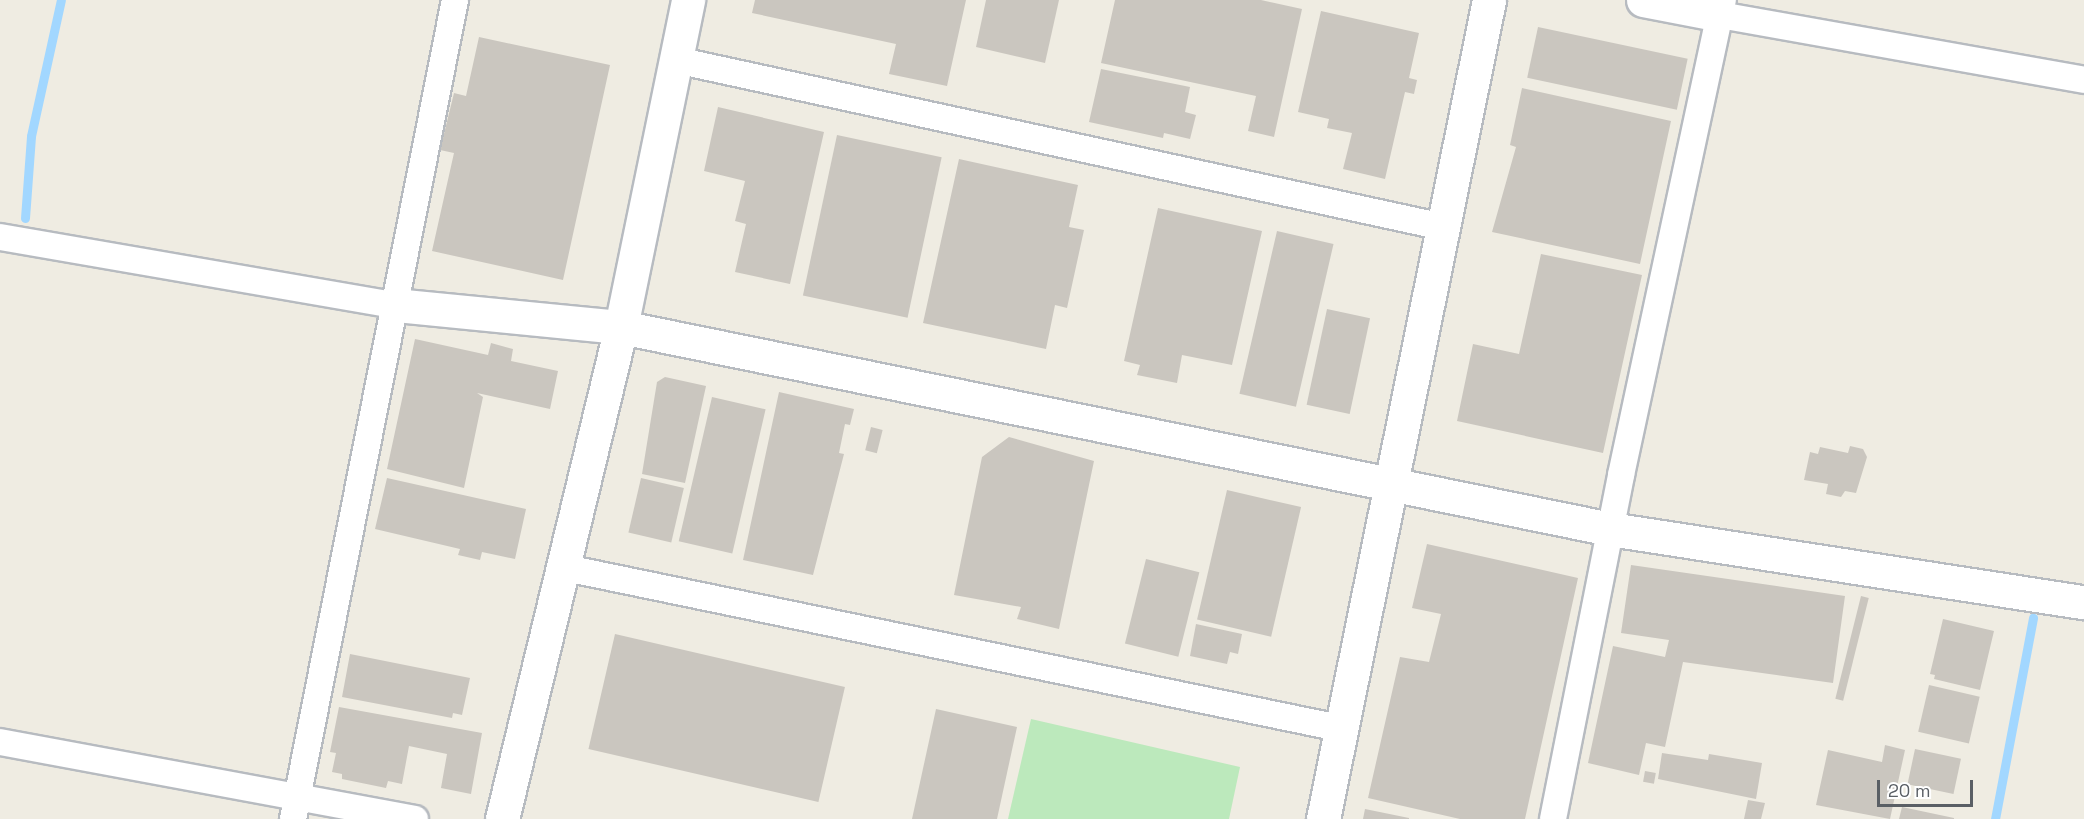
<!DOCTYPE html>
<html>
<head>
<meta charset="utf-8">
<style>
  body { margin:0 }
  #map { position:relative; width:2084px; height:819px; overflow:hidden; background:#efece2; font-family:"Space Grotesk",sans-serif }
  div>[style] { position:absolute }
  [style*='--x'] { left:calc(var(--x)*1px); top:calc(var(--y)*1px); width:calc(var(--w)*1px); rotate:calc(var(--a)*1deg) }
  .green>* { inset:0; background:#bce9bc }
  .stream>* { height:9px; margin:-4.5px; padding:0 4.5px; transform-origin:4.5px; border-radius:4.5px; background:#a2d7ff }
  .building>* { inset:0; background:#cac6bf; transform-origin:0 0 }
  .roads { filter:drop-shadow(2px 0 #b7bbc0) drop-shadow(-2px 0 #b7bbc0) drop-shadow(0 2px #b7bbc0) drop-shadow(0 -2px #b7bbc0) }
  .minor>* { height:26px; margin:-13px; padding:0 13px; transform-origin:13px; border-radius:13px; background:#fff }
  .tertiary>* { height:33px; margin:-16.5px; padding:0 16.5px; transform-origin:16.5px; border-radius:16.5px; background:#fff }
  span { translate:-50% -50%; white-space:nowrap; text-align:center; line-height:1.15; -webkit-text-stroke:4.5px #fff; paint-order:stroke }
  .scale { position:absolute; left:1877px; top:780px; width:96px; height:27px; box-sizing:border-box; border:3px solid #5a5f65; border-top:0; padding-left:8px; font-size:18px; line-height:21px; white-space:nowrap; color:#5a5f65; -webkit-text-stroke:4px #fff; paint-order:stroke }
</style>
</head>
<body>
<div id="map">
  <div class="green">
    <i style="clip-path:polygon(1031px 719px,1240px 767px,1229px 819px,1008px 819px)"></i>
  </div>
  <div class="stream">
    <i style="--x:25;--y:218;--w:82;--a:-85.8"></i>
    <i style="--x:31;--y:136;--w:139;--a:-77.6"></i>
    <i style="--x:1995;--y:819;--w:205;--a:-79.3"></i>
  </div>
  <div class="building">
    <i style="clip-path:polygon(755px 0,966px 0,947px 86px,889px 74px,896px 44px,752px 13px)"></i>
    <i style="clip-path:polygon(986px 0,1059px 0,1045px 63px,976px 47px)"></i>
    <i style="clip-path:polygon(1115px 0,1261px 0,1302px 9px,1274px 137px,1248px 131px,1256px 96px,1101px 63px)"></i>
    <i style="clip-path:polygon(1321px 11px,1419px 33px,1409px 78px,1417px 80px,1414px 94px,1405px 92px,1385px 179px,1343px 169px,1352px 133px,1327px 128px,1329px 119px,1298px 112px)"></i>
    <i style="left:1538px;top:27px;width:153px;height:52px;rotate:12deg"></i>
    <i style="clip-path:polygon(479px 37px,610px 65px,563px 280px,432px 251px,454px 153px,440px 150px,454px 93px,466px 96px)"></i>
    <i style="clip-path:polygon(1101px 69px,1190px 87px,1185px 112px,1196px 115px,1190px 139px,1164px 133px,1163px 138px,1089px 122px)"></i>
    <i style="clip-path:polygon(1522px 88px,1671px 121px,1640px 264px,1492px 232px,1516px 147px,1510px 145px)"></i>
    <i style="clip-path:polygon(718px 107px,824px 132px,790px 284px,735px 272px,746px 224px,735px 221px,745px 181px,704px 171px)"></i>
    <i style="left:837px;top:135px;width:107px;height:164px;rotate:12deg"></i>
    <i style="clip-path:polygon(959px 159px,1078px 185px,1069px 227px,1084px 230px,1067px 308px,1055px 305px,1046px 349px,923px 323px)"></i>
    <i style="clip-path:polygon(1158px 208px,1262px 231px,1232px 365px,1182px 355px,1177px 383px,1137px 375px,1140px 365px,1124px 361px)"></i>
    <i style="left:1277px;top:231px;width:58px;height:167px;rotate:13deg"></i>
    <i style="clip-path:polygon(1541px 254px,1642px 275px,1603px 453px,1457px 421px,1473px 344px,1519px 354px)"></i>
    <i style="left:1327px;top:309px;width:44px;height:98px;rotate:12deg"></i>
    <i style="clip-path:polygon(415px 339px,488px 355px,491px 343px,513px 349px,511px 361px,558px 371px,550px 409px,477px 393px,483px 397px,464px 488px,387px 469px)"></i>
    <i style="clip-path:polygon(665px 377px,706px 386px,685px 483px,642px 474px,657px 382px)"></i>
    <i style="clip-path:polygon(779px 392px,854px 409px,850px 425px,845px 424px,839px 453px,844px 454px,813px 575px,743px 560px)"></i>
    <i style="left:712px;top:397px;width:55px;height:148px;rotate:13deg"></i>
    <i style="left:871px;top:427px;width:12px;height:24px;rotate:14deg"></i>
    <i style="clip-path:polygon(1009px 437px,1094px 461px,1059px 629px,1017px 619px,1021px 607px,954px 595px,982px 457px)"></i>
    <i style="clip-path:polygon(1850px 446px,1863px 449px,1867px 457px,1856px 493px,1845px 491px,1841px 497px,1826px 494px,1828px 484px,1804px 480px,1810px 452px,1818px 454px,1820px 447px,1848px 453px)"></i>
    <i style="clip-path:polygon(387px 478px,526px 509px,515px 559px,482px 552px,480px 560px,458px 555px,460px 549px,375px 529px)"></i>
    <i style="left:641px;top:478px;width:44px;height:56px;rotate:13deg"></i>
    <i style="left:1227px;top:490px;width:76px;height:133px;rotate:13deg"></i>
    <i style="clip-path:polygon(1427px 544px,1578px 578px,1525px 819px,1460px 819px,1368px 798px,1400px 657px,1429px 662px,1441px 614px,1412px 608px)"></i>
    <i style="left:1146px;top:559px;width:55px;height:87px;rotate:14deg"></i>
    <i style="clip-path:polygon(1631px 565px,1845px 596px,1833px 683px,1683px 662px,1665px 747px,1646px 743px,1639px 775px,1588px 763px,1613px 646px,1665px 657px,1669px 640px,1621px 633px)"></i>
    <i style="left:1861px;top:596px;width:8px;height:106px;rotate:14deg"></i>
    <i style="clip-path:polygon(1943px 619px,1994px 631px,1980px 690px,1934px 679px,1935px 675px,1930px 674px)"></i>
    <i style="clip-path:polygon(1196px 624px,1242px 634px,1238px 654px,1230px 652px,1227px 664px,1190px 656px)"></i>
    <i style="left:615px;top:634px;width:236px;height:118px;rotate:13deg"></i>
    <i style="clip-path:polygon(350px 654px,470px 678px,462px 715px,453px 713px,452px 718px,342px 697px)"></i>
    <i style="left:1929px;top:685px;width:52px;height:48px;rotate:13deg"></i>
    <i style="clip-path:polygon(339px 707px,482px 733px,471px 794px,441px 788px,447px 754px,409px 746px,402px 784px,388px 781px,386px 788px,342px 779px,342px 774px,332px 772px,336px 753px,330px 752px)"></i>
    <i style="clip-path:polygon(936px 709px,1017px 727px,997px 819px,912px 819px)"></i>
    <i style="clip-path:polygon(1885px 745px,1905px 750px,1890px 819px,1816px 805px,1828px 750px,1882px 762px)"></i>
    <i style="left:1915px;top:749px;width:47px;height:36px;rotate:12deg"></i>
    <i style="clip-path:polygon(1662px 753px,1708px 760px,1709px 754px,1762px 763px,1756px 799px,1658px 779px)"></i>
    <i style="left:1645px;top:771px;width:11px;height:11px;rotate:10deg"></i>
    <i style="clip-path:polygon(1748px 800px,1765px 803px,1761px 819px,1744px 819px)"></i>
    <i style="clip-path:polygon(1902px 807px,1954px 818px,1954px 819px,1899px 819px)"></i>
    <i style="clip-path:polygon(1365px 809px,1409px 818px,1409px 819px,1363px 819px)"></i>
  </div>
  <div class="roads">
    <div class="minor">
      <i style="--x:1720;--y:15;--w:370;--a:10.1"></i>
      <i style="--x:676;--y:60;--w:785;--a:12.28"></i>
      <i style="--x:0;--y:237;--w:401;--a:9.8"></i>
      <i style="--x:561;--y:567;--w:794;--a:11.69"></i>
      <i style="--x:0;--y:742;--w:422;--a:10.5"></i>
      <i style="--x:293;--y:819;--w:835;--a:-78.81"></i>
      <i style="--x:1553;--y:819;--w:351;--a:-78.8"></i>
      <i style="--x:1621;--y:475;--w:486;--a:-77.9"></i>
    </div>
    <div class="tertiary">
      <i style="--x:1643;--y:0;--w:78;--a:11"></i>
      <i style="--x:395;--y:305;--w:227;--a:5.6"></i>
      <i style="--x:621;--y:327;--w:1009;--a:11.54"></i>
      <i style="--x:1610;--y:529;--w:480;--a:8.8"></i>
      <i style="--x:502;--y:819;--w:506;--a:-76.4"></i>
      <i style="--x:621;--y:327;--w:334;--a:-78.4"></i>
      <i style="--x:1323;--y:819;--w:836;--a:-78.54"></i>
    </div>
  </div>
  <div class="scale">20 m</div>
</div>
</body>
</html>
